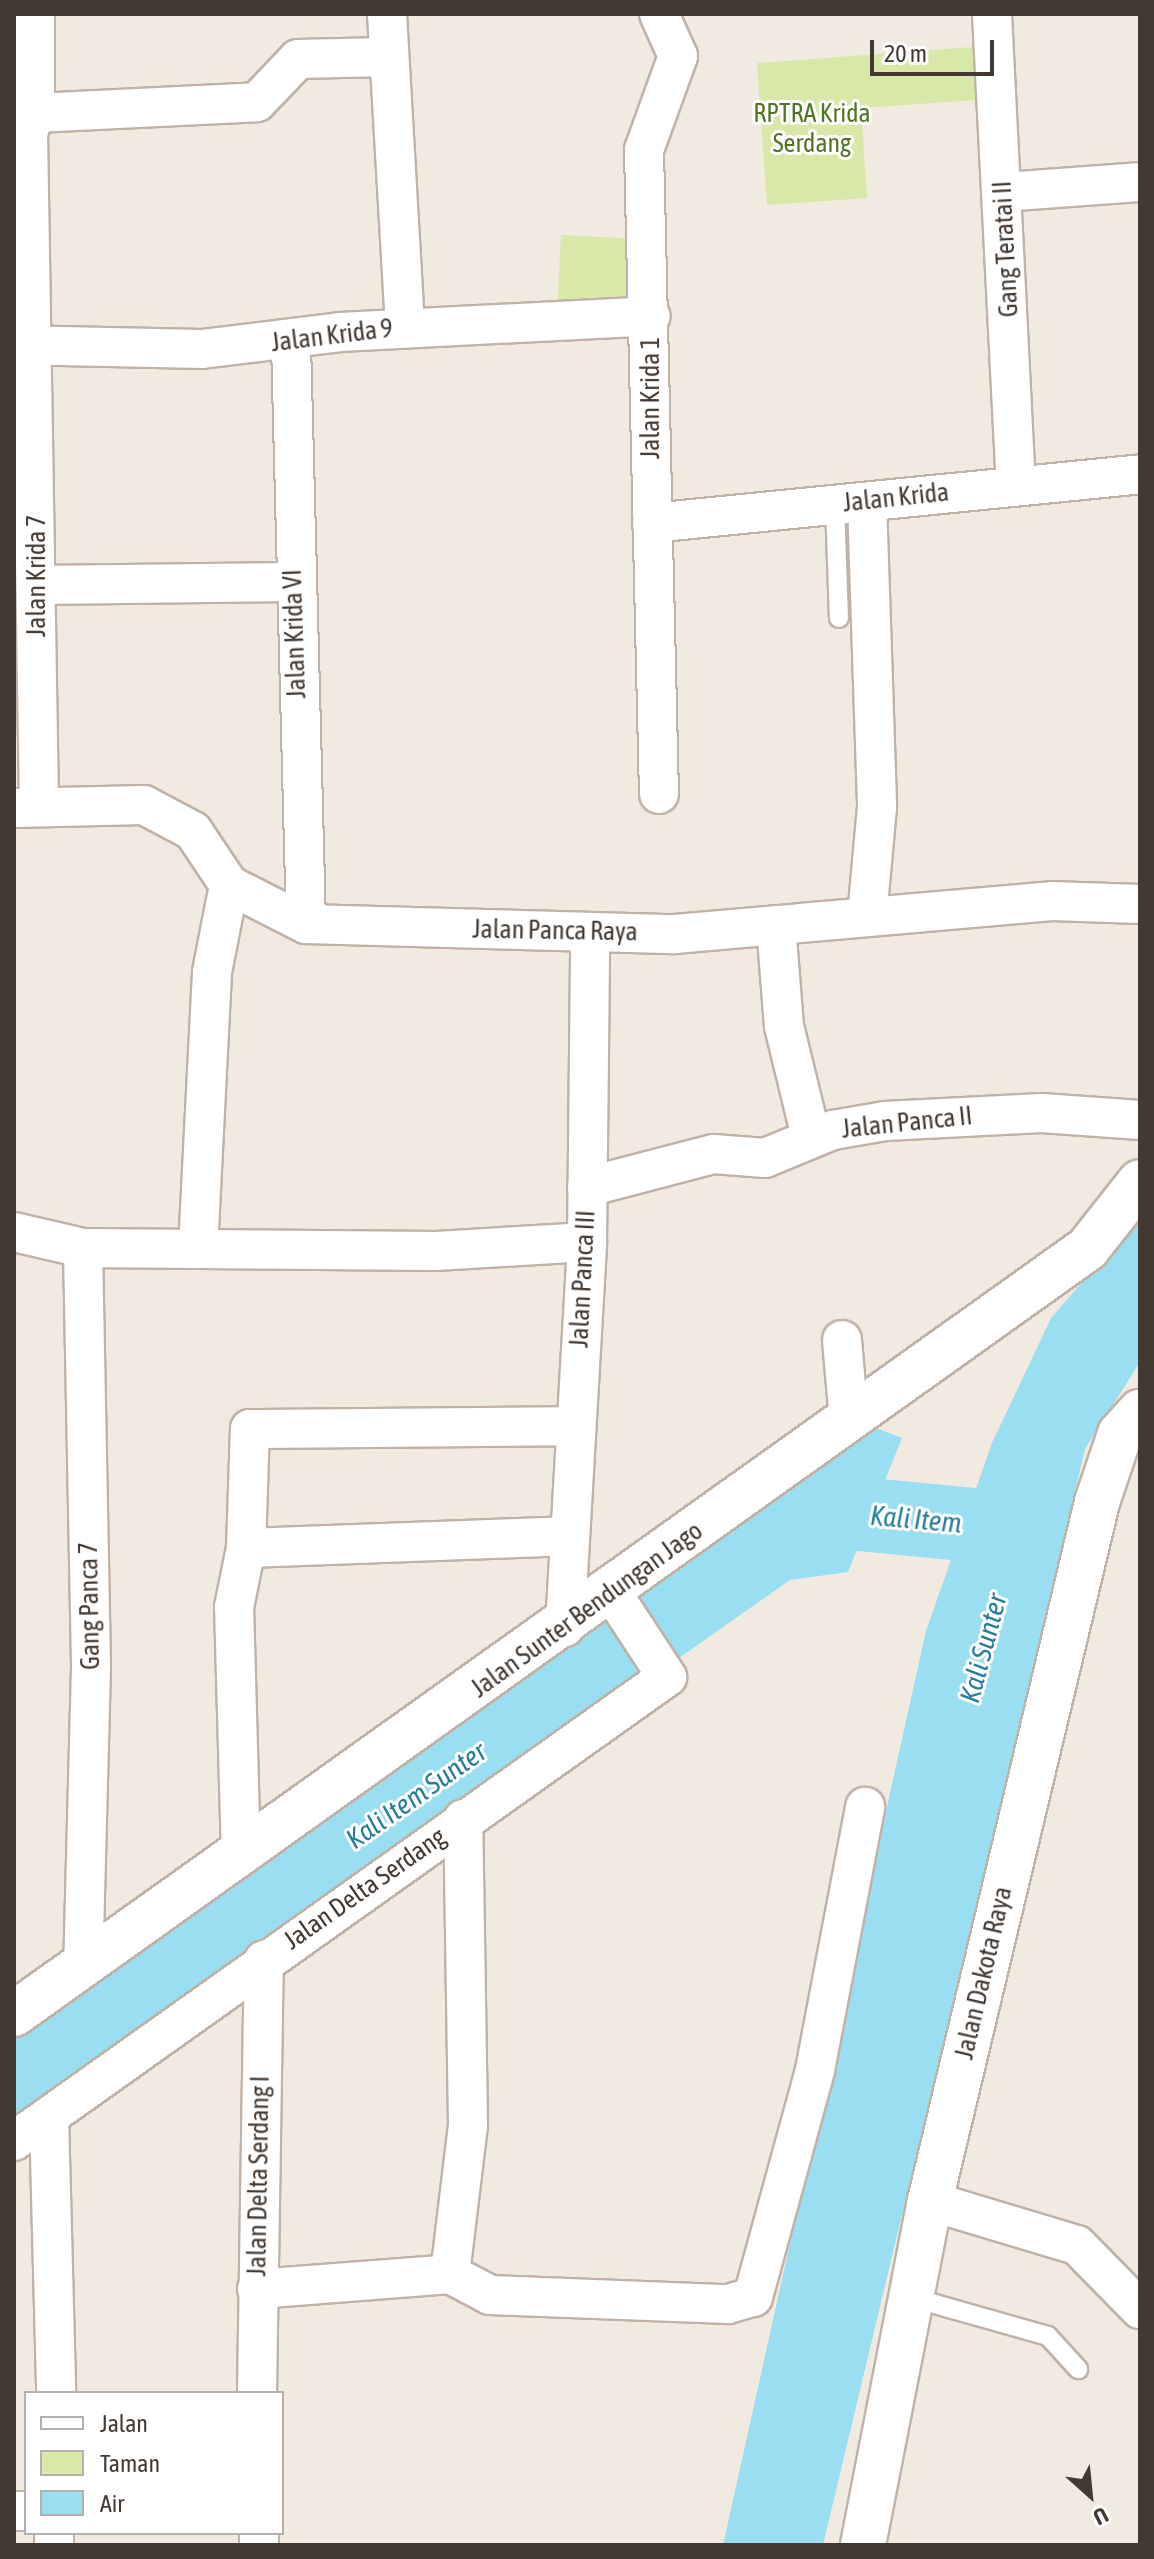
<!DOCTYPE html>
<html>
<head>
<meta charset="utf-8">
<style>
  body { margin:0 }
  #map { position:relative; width:1154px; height:2559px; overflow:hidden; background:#f1eae1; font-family:"Asap Condensed",sans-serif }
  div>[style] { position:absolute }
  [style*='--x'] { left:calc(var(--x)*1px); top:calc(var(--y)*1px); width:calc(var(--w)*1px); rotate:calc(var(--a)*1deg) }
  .green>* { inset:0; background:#d7e8a8; transform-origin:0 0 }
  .water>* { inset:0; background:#9adef1 }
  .river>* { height:74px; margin:-37px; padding:0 37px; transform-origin:37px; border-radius:37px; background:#9adef1 }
  .roads { filter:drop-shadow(2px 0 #c0b2a7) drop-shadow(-2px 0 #c0b2a7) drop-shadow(0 2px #c0b2a7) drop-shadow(0 -2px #c0b2a7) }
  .service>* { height:18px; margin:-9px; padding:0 9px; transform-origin:9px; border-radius:9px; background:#fff }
  .minor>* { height:38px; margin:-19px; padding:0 19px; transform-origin:19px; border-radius:19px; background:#fff }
  .tertiary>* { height:44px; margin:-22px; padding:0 22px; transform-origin:22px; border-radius:22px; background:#fff }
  span { translate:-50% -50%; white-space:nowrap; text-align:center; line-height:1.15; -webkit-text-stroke:6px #fff; paint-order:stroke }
  .park-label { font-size:26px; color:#527525 }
  .street-label { font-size:26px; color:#433932 }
  .water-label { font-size:28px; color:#267d98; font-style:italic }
  .frame { position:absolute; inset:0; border:16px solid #433932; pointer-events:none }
  .legend { position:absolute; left:24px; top:2391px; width:260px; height:144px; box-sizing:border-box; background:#fff; border:2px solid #b4b0ad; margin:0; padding:10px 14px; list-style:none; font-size:24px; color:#433932 }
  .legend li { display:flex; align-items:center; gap:16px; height:40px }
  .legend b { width:40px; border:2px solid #b4b0ad }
  .north { position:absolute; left:1050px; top:2455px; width:80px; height:80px; -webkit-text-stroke:6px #fff; paint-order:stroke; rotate:153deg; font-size:22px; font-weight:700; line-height:32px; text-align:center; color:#433932 }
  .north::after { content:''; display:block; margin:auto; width:28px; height:36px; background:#433932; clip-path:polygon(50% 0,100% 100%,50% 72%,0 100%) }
  .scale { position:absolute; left:870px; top:40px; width:124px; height:36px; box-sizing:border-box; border:4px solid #433932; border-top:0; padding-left:10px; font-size:24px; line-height:28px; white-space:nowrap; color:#433932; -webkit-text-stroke:6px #fff; paint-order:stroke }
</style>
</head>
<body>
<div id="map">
  <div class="green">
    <i style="clip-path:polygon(986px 46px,990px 99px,861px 108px,867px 198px,767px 205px,757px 63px)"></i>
    <i style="left:561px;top:235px;width:68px;height:66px;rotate:3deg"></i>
  </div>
  <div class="water">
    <i style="clip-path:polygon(1140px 1216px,1140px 1362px,1085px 1449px,823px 2545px,723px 2545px,926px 1631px,992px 1443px,1051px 1318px)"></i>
    <i style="clip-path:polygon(876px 1428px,902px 1438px,848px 1572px,790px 1580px,14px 2125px,14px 2039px)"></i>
  </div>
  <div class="river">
    <i style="--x:780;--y:1538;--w:47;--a:-36.4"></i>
    <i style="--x:818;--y:1510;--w:197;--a:5.5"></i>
  </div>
  <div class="roads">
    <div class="service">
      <i style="--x:835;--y:505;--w:113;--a:88"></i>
      <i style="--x:910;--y:2297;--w:143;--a:15.8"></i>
      <i style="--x:1048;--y:2336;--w:45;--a:47.7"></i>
    </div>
    <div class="minor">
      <i style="--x:35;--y:14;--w:99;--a:90"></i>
      <i style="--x:35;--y:113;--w:21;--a:109"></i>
      <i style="--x:28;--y:133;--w:672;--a:89.06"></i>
      <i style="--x:387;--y:14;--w:315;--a:86.7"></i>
      <i style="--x:659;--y:14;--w:46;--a:65.7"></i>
      <i style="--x:678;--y:56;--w:100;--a:109.9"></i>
      <i style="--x:644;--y:150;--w:644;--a:88.67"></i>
      <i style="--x:992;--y:14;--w:472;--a:87.1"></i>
      <i style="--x:35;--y:113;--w:222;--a:-2.8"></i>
      <i style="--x:257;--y:102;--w:59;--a:-46.4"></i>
      <i style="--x:298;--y:59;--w:88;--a:-1.3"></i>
      <i style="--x:1004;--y:192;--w:136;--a:-4.2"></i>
      <i style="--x:291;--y:343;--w:581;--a:88.52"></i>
      <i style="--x:14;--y:345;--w:188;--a:1.2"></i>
      <i style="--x:202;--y:349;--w:139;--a:-7"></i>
      <i style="--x:340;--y:332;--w:311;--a:-2.9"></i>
      <i style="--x:867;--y:502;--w:305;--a:88.1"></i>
      <i style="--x:877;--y:807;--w:110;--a:95.2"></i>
      <i style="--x:652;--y:523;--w:490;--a:-5.7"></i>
      <i style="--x:37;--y:585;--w:256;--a:-0.7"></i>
      <i style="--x:14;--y:808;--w:130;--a:-1.3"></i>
      <i style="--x:144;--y:805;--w:55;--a:28"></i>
      <i style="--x:193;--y:831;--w:65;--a:56.3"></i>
      <i style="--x:229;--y:885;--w:86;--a:26.9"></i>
      <i style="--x:306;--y:924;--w:369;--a:1.6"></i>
      <i style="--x:675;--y:934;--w:378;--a:-5"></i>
      <i style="--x:1052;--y:901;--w:88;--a:2"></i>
      <i style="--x:776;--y:925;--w:101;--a:85.5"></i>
      <i style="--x:784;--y:1026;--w:114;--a:76.3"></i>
      <i style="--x:587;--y:1187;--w:131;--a:-14.6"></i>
      <i style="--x:714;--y:1154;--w:51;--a:4.5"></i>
      <i style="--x:765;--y:1158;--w:74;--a:-22.4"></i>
      <i style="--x:833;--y:1130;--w:53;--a:-9.8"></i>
      <i style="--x:885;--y:1121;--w:157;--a:-2.9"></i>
      <i style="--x:1042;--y:1113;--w:98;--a:4.1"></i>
      <i style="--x:14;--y:1232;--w:71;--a:13.1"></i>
      <i style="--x:83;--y:1248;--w:353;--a:0.5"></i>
      <i style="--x:436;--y:1251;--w:151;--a:-3.4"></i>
      <i style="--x:83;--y:1248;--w:419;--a:88.9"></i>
      <i style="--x:91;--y:1667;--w:298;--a:91.5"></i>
      <i style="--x:198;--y:1249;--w:277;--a:-87.1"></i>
      <i style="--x:212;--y:972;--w:89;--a:-78.9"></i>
      <i style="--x:842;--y:1340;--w:80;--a:85"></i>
      <i style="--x:246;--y:1548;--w:119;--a:-88.1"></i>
      <i style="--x:250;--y:1429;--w:324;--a:-0.5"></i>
      <i style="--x:565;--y:1627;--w:386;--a:-86.7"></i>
      <i style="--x:587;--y:1242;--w:310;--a:-89.4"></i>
      <i style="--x:241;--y:1856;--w:249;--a:-91.6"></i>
      <i style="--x:234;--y:1607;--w:60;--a:-78.5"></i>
      <i style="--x:246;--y:1548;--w:321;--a:-2.1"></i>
      <i style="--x:49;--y:2117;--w:276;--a:88.5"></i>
      <i style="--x:14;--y:2141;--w:801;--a:-35.4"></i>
      <i style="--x:667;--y:1677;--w:100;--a:-123.2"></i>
      <i style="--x:930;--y:2201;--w:153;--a:16.7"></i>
      <i style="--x:1077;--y:2245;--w:90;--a:45.5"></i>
      <i style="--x:450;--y:2274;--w:150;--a:-83.1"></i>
      <i style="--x:468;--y:2125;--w:306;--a:-90.9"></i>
      <i style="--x:257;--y:2289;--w:194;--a:-4.4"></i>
      <i style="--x:450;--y:2274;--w:45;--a:27.7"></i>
      <i style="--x:490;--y:2295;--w:238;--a:2.2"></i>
      <i style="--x:728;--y:2304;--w:26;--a:-16"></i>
      <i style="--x:753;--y:2297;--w:235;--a:-74.7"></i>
      <i style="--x:815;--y:2070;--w:268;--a:-79.2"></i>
      <i style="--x:257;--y:2393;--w:433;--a:-89.1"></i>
      <i style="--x:14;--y:2511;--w:12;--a:0"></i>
      <i style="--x:54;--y:2533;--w:12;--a:90"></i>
      <i style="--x:259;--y:2533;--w:12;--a:90"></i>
    </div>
    <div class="tertiary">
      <i style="--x:14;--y:2014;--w:1318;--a:-35.49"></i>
      <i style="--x:1087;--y:1249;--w:85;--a:-51.7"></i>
      <i style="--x:863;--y:2545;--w:350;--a:-79"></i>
      <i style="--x:930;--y:2201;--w:719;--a:-76.56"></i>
      <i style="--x:1097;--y:1502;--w:72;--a:-71.3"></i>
      <i style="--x:1120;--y:1434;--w:30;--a:-48"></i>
    </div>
  </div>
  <div class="park-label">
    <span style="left:812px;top:129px">RPTRA Krida<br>Serdang</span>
  </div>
  <div class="street-label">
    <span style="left:1006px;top:249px;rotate:-93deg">Gang Teratai II</span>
    <span style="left:332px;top:336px;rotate:-7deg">Jalan Krida 9</span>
    <span style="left:651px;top:398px;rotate:-90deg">Jalan Krida 1</span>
    <span style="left:896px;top:498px;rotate:-6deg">Jalan Krida</span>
    <span style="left:37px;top:576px;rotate:-90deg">Jalan Krida 7</span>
    <span style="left:295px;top:634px;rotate:-92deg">Jalan Krida VI</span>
    <span style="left:555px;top:931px;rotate:1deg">Jalan Panca Raya</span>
    <span style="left:907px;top:1123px;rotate:-6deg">Jalan Panca II</span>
    <span style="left:583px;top:1279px;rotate:-87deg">Jalan Panca III</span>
    <span style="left:90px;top:1606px;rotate:-91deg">Gang Panca 7</span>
    <span style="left:587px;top:1610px;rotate:-36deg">Jalan Sunter Bendungan Jago</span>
    <span style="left:365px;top:1889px;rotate:-35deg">Jalan Delta Serdang</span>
    <span style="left:984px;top:1973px;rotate:-77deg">Jalan Dakota Raya</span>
    <span style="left:259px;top:2176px;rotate:-89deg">Jalan Delta Serdang I</span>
  </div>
  <div class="water-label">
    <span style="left:916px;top:1519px;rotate:5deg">Kali Item</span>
    <span style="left:983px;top:1648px;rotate:-75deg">Kali Sunter</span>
    <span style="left:416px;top:1795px;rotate:-35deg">Kali Item Sunter</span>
  </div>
  <div class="frame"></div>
  <ul class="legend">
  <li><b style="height:10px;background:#fff"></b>Jalan</li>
  <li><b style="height:22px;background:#d7e8a8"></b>Taman</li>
  <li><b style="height:22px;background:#9adef1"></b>Air</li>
  </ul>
  <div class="north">U</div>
  <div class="scale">20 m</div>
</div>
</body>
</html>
